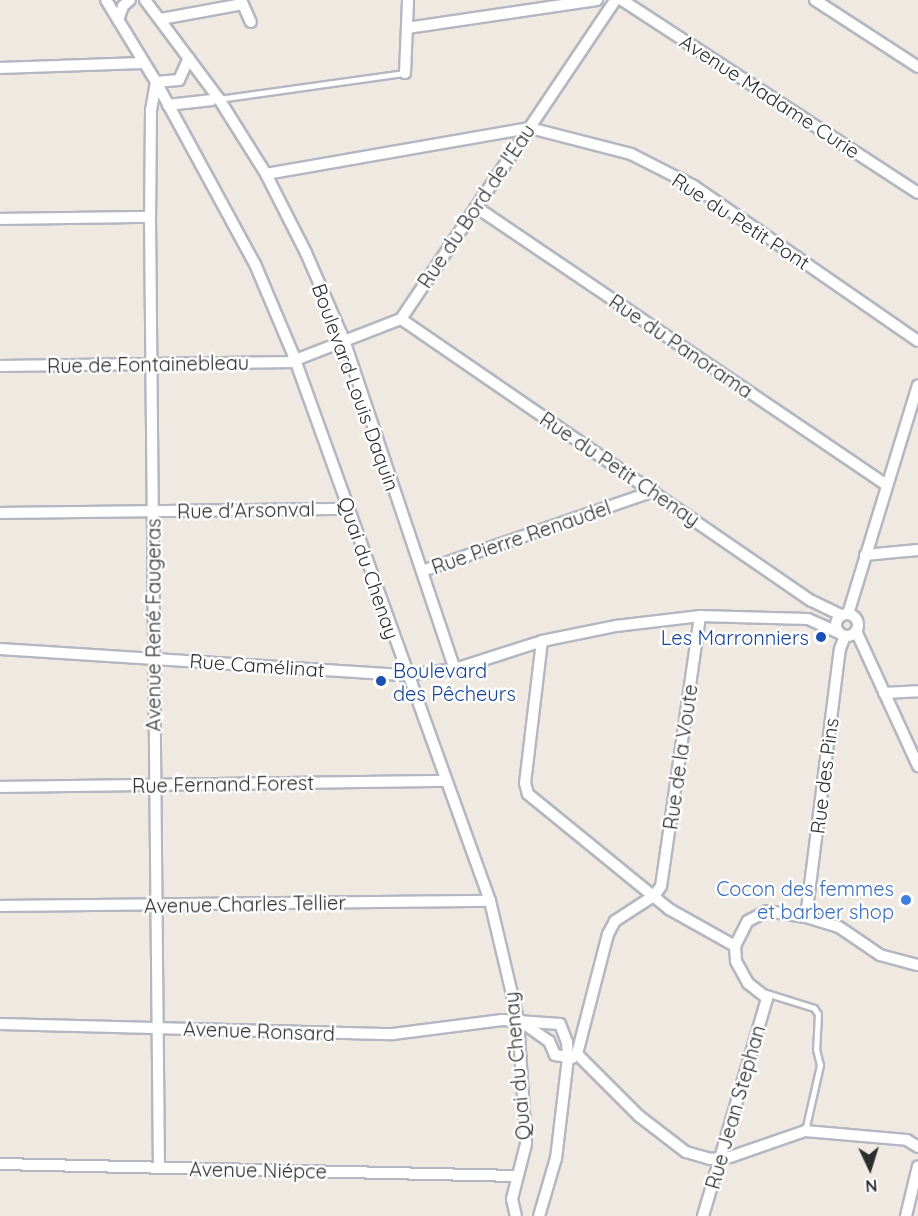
<!DOCTYPE html>
<html>
<head>
<meta charset="utf-8">
<style>
  body { margin:0 }
  #map { position:relative; width:918px; height:1216px; overflow:hidden; background:#efe9e1; font-family:Quicksand,sans-serif }
  div>[style] { position:absolute }
  [style*='--x'] { left:calc(var(--x)*1px); top:calc(var(--y)*1px); width:calc(var(--w)*1px); rotate:calc(var(--a)*1deg) }
  .roads { filter:drop-shadow(2px 0 #b4b7c1) drop-shadow(-2px 0 #b4b7c1) drop-shadow(0 2px #b4b7c1) drop-shadow(0 -2px #b4b7c1) }
  .lane>* { height:5px; margin:-2.5px; padding:0 2.5px; transform-origin:2.5px; border-radius:2.5px; background:#fff }
  .street>* { height:10px; margin:-5px; padding:0 5px; transform-origin:5px; border-radius:5px; background:#fff }
  .street>.ring { margin:-5px; padding:0; box-sizing:content-box; background:none; border:10px solid #fff; border-radius:50% }
  .dots>* { width:16px; height:16px; translate:-50% -50%; box-sizing:border-box; border:3px solid #fff; border-radius:50% }
  span { translate:-50% -50%; white-space:nowrap; text-align:center; line-height:1.15; -webkit-text-stroke:5px #fff; paint-order:stroke }
  .street-label { font-size:20px; color:#2e2e2e }
  .transit-label { font-size:20px; color:#164399 }
  .right { translate:-100% -50%; text-align:right }
  .left { translate:0 -50%; text-align:left }
  .shop-label { font-size:20px; color:#366cbe }
  .north { position:absolute; left:840px; top:1138px; width:60px; height:60px; -webkit-text-stroke:4px #fff; paint-order:stroke; rotate:176deg; font-size:16px; font-weight:700; line-height:24px; text-align:center; color:#2e2e2e }
  .north::after { content:''; display:block; margin:auto; width:21px; height:27px; background:#2e2e2e; clip-path:polygon(50% 0,100% 100%,50% 72%,0 100%) }
</style>
</head>
<body>
<div id="map">
  <div class="roads">
    <div class="lane">
      <i style="--x:219;--y:99;--w:187;--a:-8"></i>
      <i style="--x:766;--y:993;--w:50;--a:17.4"></i>
      <i style="--x:814;--y:1008;--w:7;--a:56"></i>
      <i style="--x:818;--y:1014;--w:35;--a:93"></i>
      <i style="--x:816;--y:1049;--w:16;--a:76"></i>
      <i style="--x:820;--y:1065;--w:68;--a:102.8"></i>
    </div>
    <div class="street">
      <i style="--x:106;--y:0;--w:96;--a:58.6"></i>
      <i style="--x:156;--y:82;--w:207;--a:61.5"></i>
      <i style="--x:255;--y:264;--w:98;--a:67.1"></i>
      <i style="--x:293;--y:354;--w:581;--a:70.19"></i>
      <i style="--x:490;--y:901;--w:121;--a:76.7"></i>
      <i style="--x:518;--y:1019;--w:125;--a:86.3"></i>
      <i style="--x:526;--y:1144;--w:57;--a:104.3"></i>
      <i style="--x:512;--y:1199;--w:17;--a:77"></i>
      <i style="--x:145;--y:0;--w:124;--a:53.2"></i>
      <i style="--x:219;--y:99;--w:89;--a:57.9"></i>
      <i style="--x:266;--y:174;--w:89;--a:63.1"></i>
      <i style="--x:306;--y:253;--w:95;--a:66.4"></i>
      <i style="--x:344;--y:340;--w:347;--a:71.4"></i>
      <i style="--x:241;--y:0;--w:24;--a:66"></i>
      <i style="--x:622;--y:0;--w:353;--a:33.1"></i>
      <i style="--x:815;--y:0;--w:123;--a:33"></i>
      <i style="--x:161;--y:19;--w:83;--a:-10.4"></i>
      <i style="--x:118;--y:20;--w:15;--a:-70"></i>
      <i style="--x:123;--y:6;--w:9;--a:-41"></i>
      <i style="--x:407;--y:28;--w:192;--a:-8.4"></i>
      <i style="--x:0;--y:68;--w:142;--a:-2"></i>
      <i style="--x:405;--y:73;--w:73;--a:-87.6"></i>
      <i style="--x:156;--y:82;--w:28;--a:100"></i>
      <i style="--x:151;--y:110;--w:107;--a:90.5"></i>
      <i style="--x:150;--y:217;--w:950;--a:89.46"></i>
      <i style="--x:156;--y:82;--w:23;--a:-5"></i>
      <i style="--x:179;--y:80;--w:24;--a:-66"></i>
      <i style="--x:168;--y:105;--w:44;--a:-6.5"></i>
      <i style="--x:266;--y:174;--w:268;--a:-9.9"></i>
      <i style="--x:530;--y:128;--w:104;--a:14.4"></i>
      <i style="--x:631;--y:154;--w:71;--a:26.9"></i>
      <i style="--x:694;--y:186;--w:272;--a:34.7"></i>
      <i style="--x:476;--y:207;--w:495;--a:34.1"></i>
      <i style="--x:0;--y:219;--w:150;--a:-0.8"></i>
      <i style="--x:401;--y:319;--w:498;--a:34.5"></i>
      <i style="--x:812;--y:601;--w:32;--a:26"></i>
      <i style="--x:0;--y:366;--w:290;--a:-0.8"></i>
      <i style="--x:290;--y:362;--w:119;--a:-21.2"></i>
      <i style="--x:401;--y:319;--w:384;--a:-56.1"></i>
      <i style="--x:0;--y:513;--w:348;--a:-0.7"></i>
      <i style="--x:865;--y:555;--w:53;--a:-5.4"></i>
      <i style="--x:422;--y:571;--w:245;--a:-19"></i>
      <i class="ring" style="left:836px;top:614px;width:12px;height:12px"></i>
      <i style="--x:848;--y:614;--w:239;--a:-73"></i>
      <i style="--x:700;--y:616;--w:273;--a:98.2"></i>
      <i style="--x:661;--y:886;--w:11;--a:124"></i>
      <i style="--x:655;--y:895;--w:48;--a:147"></i>
      <i style="--x:615;--y:921;--w:15;--a:118"></i>
      <i style="--x:608;--y:934;--w:124;--a:104.5"></i>
      <i style="--x:577;--y:1054;--w:88;--a:45"></i>
      <i style="--x:639;--y:1116;--w:59;--a:37.5"></i>
      <i style="--x:686;--y:1152;--w:25;--a:16"></i>
      <i style="--x:710;--y:1159;--w:20;--a:-6"></i>
      <i style="--x:730;--y:1157;--w:79;--a:-19.1"></i>
      <i style="--x:805;--y:1131;--w:102;--a:5"></i>
      <i style="--x:907;--y:1140;--w:13;--a:32"></i>
      <i style="--x:856;--y:631;--w:149;--a:65.3"></i>
      <i style="--x:542;--y:641;--w:143;--a:96.8"></i>
      <i style="--x:525;--y:783;--w:11;--a:75"></i>
      <i style="--x:528;--y:794;--w:182;--a:39.2"></i>
      <i style="--x:669;--y:909;--w:76;--a:29.3"></i>
      <i style="--x:0;--y:649;--w:407;--a:3.7"></i>
      <i style="--x:406;--y:675;--w:49;--a:-7"></i>
      <i style="--x:455;--y:669;--w:91;--a:-17.8"></i>
      <i style="--x:542;--y:641;--w:76;--a:-11.5"></i>
      <i style="--x:616;--y:626;--w:85;--a:-6.8"></i>
      <i style="--x:700;--y:616;--w:108;--a:1.6"></i>
      <i style="--x:808;--y:619;--w:34;--a:24"></i>
      <i style="--x:884;--y:693;--w:34;--a:-3"></i>
      <i style="--x:0;--y:787;--w:446;--a:-0.8"></i>
      <i style="--x:0;--y:906;--w:490;--a:-0.6"></i>
      <i style="--x:806;--y:917;--w:270;--a:-82.8"></i>
      <i style="--x:840;--y:649;--w:14;--a:-69"></i>
      <i style="--x:520;--y:1021;--w:35;--a:35"></i>
      <i style="--x:549;--y:1041;--w:15;--a:67"></i>
      <i style="--x:555;--y:1055;--w:18;--a:9"></i>
      <i style="--x:0;--y:1024;--w:393;--a:1.5"></i>
      <i style="--x:393;--y:1034;--w:110;--a:-7.3"></i>
      <i style="--x:502;--y:1020;--w:58;--a:3.9"></i>
      <i style="--x:560;--y:1024;--w:19;--a:69"></i>
      <i style="--x:567;--y:1042;--w:16;--a:86"></i>
      <i style="--x:568;--y:1058;--w:101;--a:96.8"></i>
      <i style="--x:556;--y:1158;--w:60;--a:106.3"></i>
      <i style="--x:0;--y:1164;--w:517;--a:1.33"></i>
      <i style="--x:703;--y:1216;--w:227;--a:-73.6"></i>
      <i style="--x:767;--y:998;--w:24;--a:-142"></i>
      <i style="--x:748;--y:983;--w:25;--a:-119"></i>
      <i style="--x:736;--y:961;--w:15;--a:-94"></i>
      <i style="--x:735;--y:946;--w:28;--a:-63"></i>
      <i style="--x:748;--y:921;--w:21;--a:-28"></i>
      <i style="--x:767;--y:911;--w:39;--a:9"></i>
      <i style="--x:806;--y:917;--w:34;--a:17"></i>
      <i style="--x:839;--y:927;--w:50;--a:34.3"></i>
      <i style="--x:880;--y:955;--w:39;--a:15"></i>
      <i style="--x:906;--y:1216;--w:51;--a:-76.5"></i>
    </div>
  </div>
  <div class="dots">
    <i style="left:821px;top:637px;background:#1a4fb4"></i>
    <i style="left:381px;top:681px;background:#1a4fb4"></i>
    <i style="left:906px;top:900px;background:#3f7fe0"></i>
  </div>
  <div class="street-label">
    <span style="left:770px;top:96px;rotate:33deg">Avenue Madame Curie</span>
    <span style="left:476px;top:206px;rotate:-56deg">Rue du Bord de l'Eau</span>
    <span style="left:741px;top:221px;rotate:33deg">Rue du Petit Pont</span>
    <span style="left:681px;top:346px;rotate:34deg">Rue du Panorama</span>
    <span style="left:148px;top:364px;rotate:-1deg">Rue de Fontainebleau</span>
    <span style="left:356px;top:387px;rotate:70deg">Boulevard Louis Daquin</span>
    <span style="left:620px;top:469px;rotate:34deg">Rue du Petit Chenay</span>
    <span style="left:246px;top:510px;rotate:-1deg">Rue d'Arsonval</span>
    <span style="left:521px;top:537px;rotate:-19deg">Rue Pierre Renaudel</span>
    <span style="left:369px;top:568px;rotate:71deg">Quai du Chenay</span>
    <span style="left:153px;top:625px;rotate:-90deg">Avenue René Faugeras</span>
    <span style="left:257px;top:665px;rotate:4deg">Rue Camélinat</span>
    <span style="left:680px;top:757px;rotate:-82deg">Rue de la Voute</span>
    <span style="left:824px;top:776px;rotate:-83deg">Rue des Pins</span>
    <span style="left:223px;top:784px;rotate:-1deg">Rue Fernand Forest</span>
    <span style="left:245px;top:904px;rotate:-1deg">Avenue Charles Tellier</span>
    <span style="left:259px;top:1031px;rotate:2deg">Avenue Ronsard</span>
    <span style="left:517px;top:1066px;rotate:-95deg">Quai du Chenay</span>
    <span style="left:735px;top:1107px;rotate:-74deg">Rue Jean Stephan</span>
    <span style="left:258px;top:1170px;rotate:1deg">Avenue Niépce</span>
  </div>
  <div class="transit-label">
    <span class="right" style="left:809px;top:637px">Les Marronniers</span>
    <span class="left" style="left:393px;top:682px">Boulevard<br>des Pêcheurs</span>
  </div>
  <div class="shop-label">
    <span class="right" style="left:894px;top:900px">Cocon des femmes<br>et barber shop</span>
  </div>
  <div class="north">N</div>
</div>
</body>
</html>
